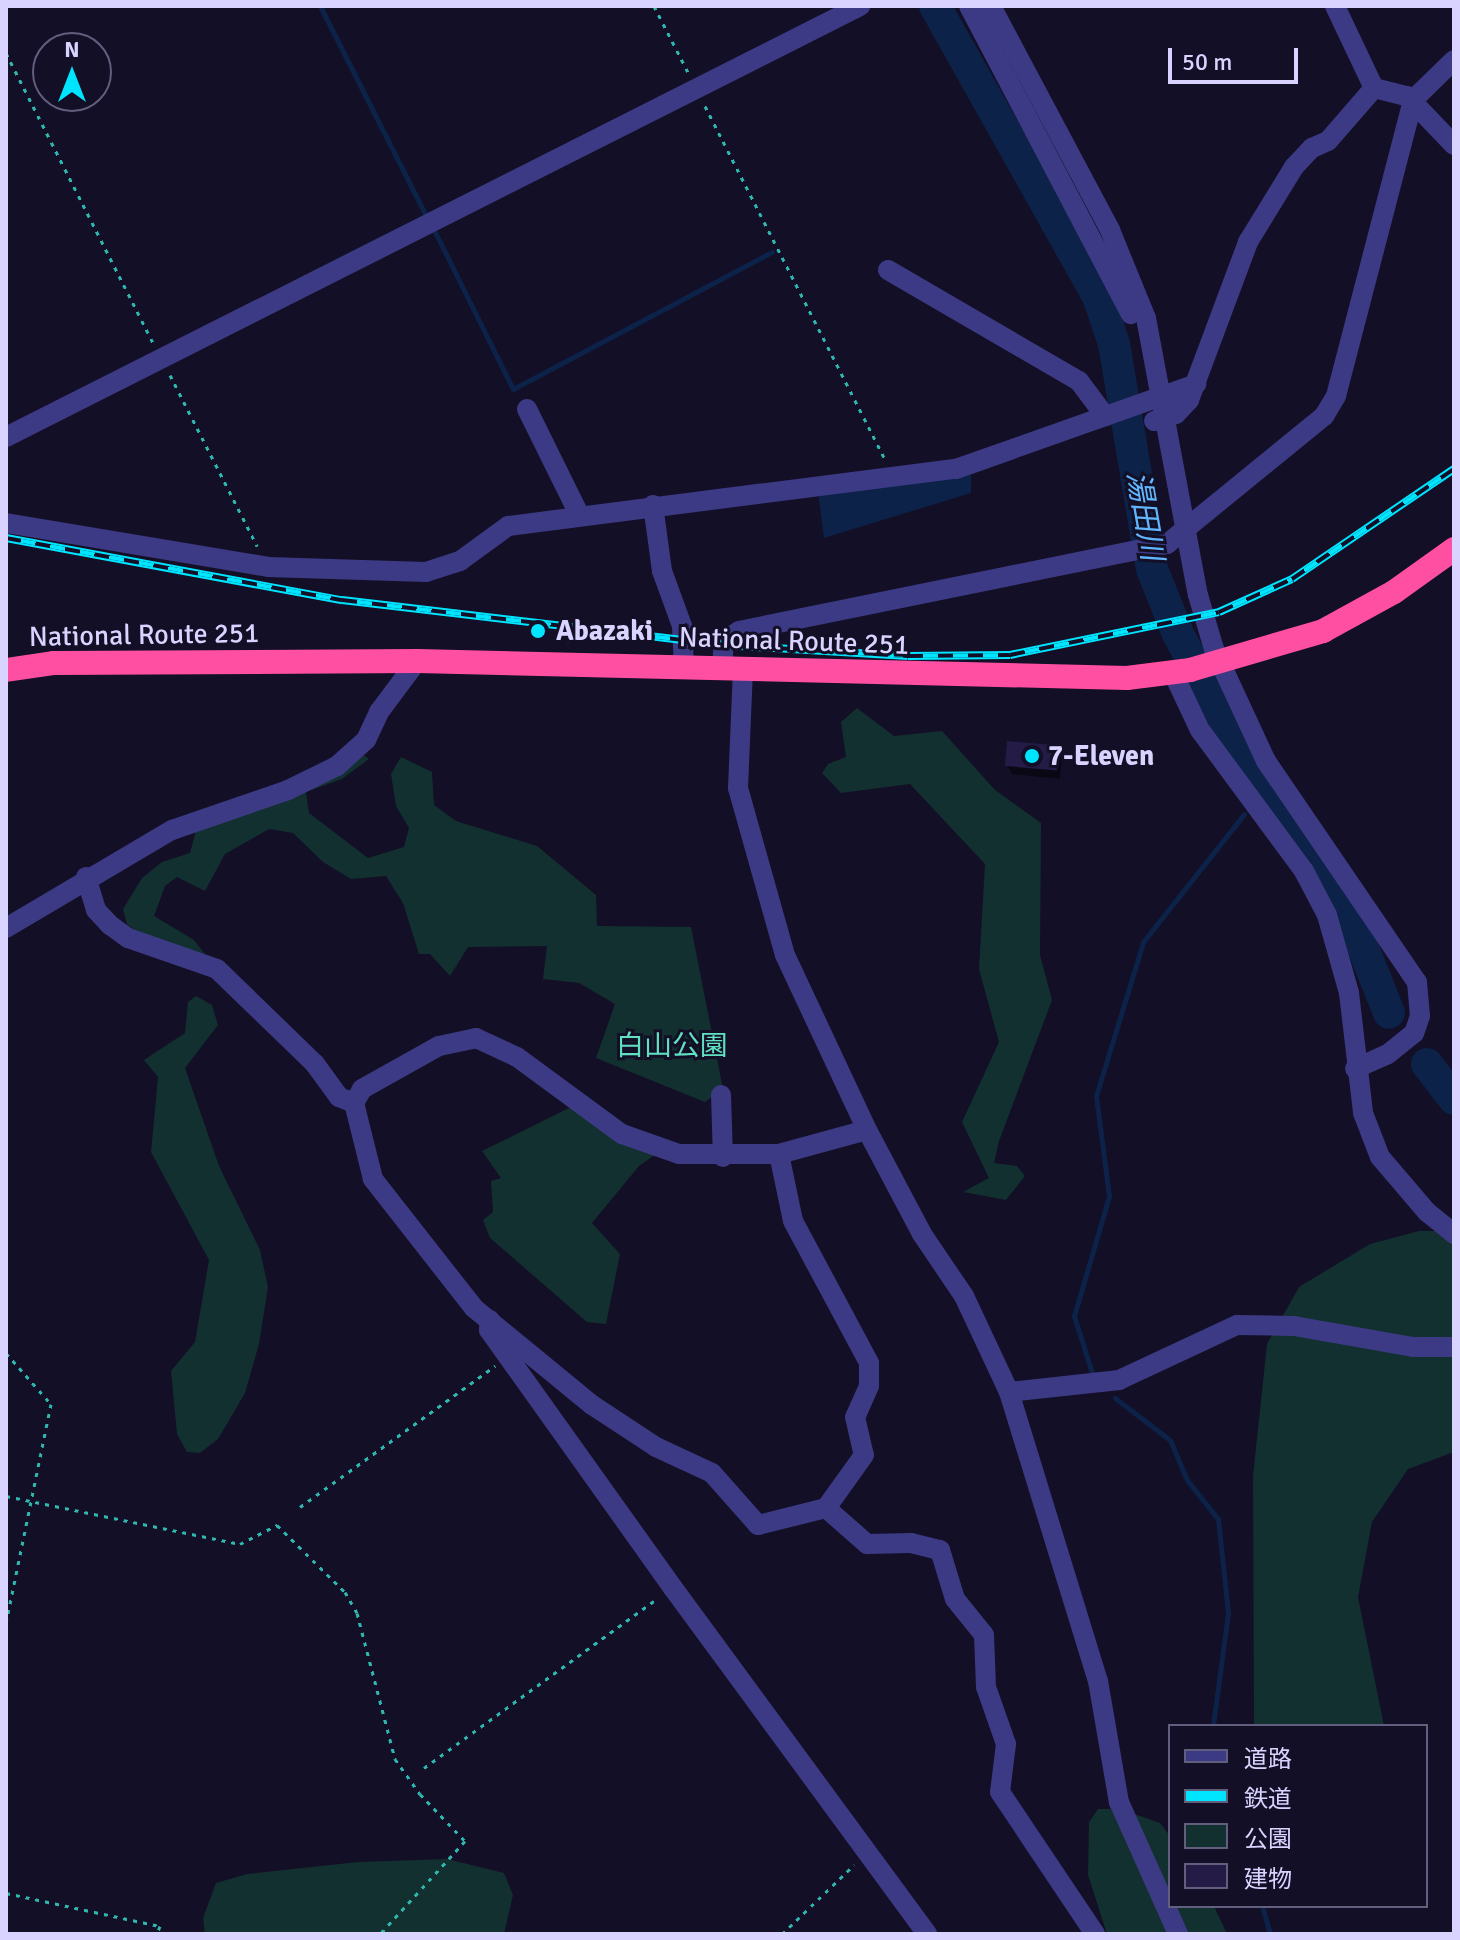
<!DOCTYPE html>
<html>
<head>
<meta charset="utf-8">
<style>
  body { margin:0 }
  #map { position:relative; width:1460px; height:1940px; overflow:hidden; background:#130f26; font-family:Signika,"Noto Sans JP",sans-serif }
  div>[style] { position:absolute }
  [style*='--x'] { left:calc(var(--x)*1px); top:calc(var(--y)*1px); width:calc(var(--w)*1px); rotate:calc(var(--a)*1deg) }
  .green>* { inset:0; background:#12302f }
  .water>* { inset:0; background:#0c2248 }
  .shadow>* { inset:0; background:#0007 }
  .stream>* { height:5px; margin:-2.5px; padding:0 2.5px; transform-origin:2.5px; border-radius:2.5px; background:#0c2248 }
  .river>* { height:32px; margin:-16px; padding:0 16px; transform-origin:16px; border-radius:16px; background:#0c2248 }
  .building>* { inset:0; background:#241b47; transform-origin:0 0 }
  .path>* { height:3px; margin-top:-1.5px; transform-origin:0; background:repeating-linear-gradient(90deg,#2fb8b0 0 4px,transparent 0 10px) }
  .minor>* { height:20px; margin:-10px; padding:0 10px; transform-origin:10px; border-radius:10px; background:#3d3a85 }
  .highway>* { height:24px; margin:-12px; padding:0 12px; transform-origin:12px; border-radius:12px; background:#ff4fa3 }
  .rail>* { height:8px; margin-top:-4px; transform-origin:0; background:repeating-linear-gradient(90deg,#130f26 0 15px,#00e5ff 0 30px); box-sizing:border-box; border-block:2px solid #00e5ff }
  .dots>* { width:22px; height:22px; translate:-50% -50%; box-sizing:border-box; border:4px solid #130f26; border-radius:50% }
  span { translate:-50% -50%; white-space:nowrap; text-align:center; line-height:1.15; -webkit-text-stroke:6px #130f26; paint-order:stroke }
  .poi-label { font-size:28px; color:#d9d4ff; font-weight:700 }
  .left { translate:0 -50%; text-align:left }
  .street-label { font-size:28px; color:#d9d4ff }
  .park-label { font-size:28px; color:#5fe0c0 }
  .water-label { font-size:30px; color:#62b6ff; font-style:italic }
  .frame { position:absolute; inset:0; border:8px solid #d9d4ff; pointer-events:none }
  .legend { position:absolute; left:1168px; top:1724px; width:260px; height:184px; box-sizing:border-box; background:#130f26; border:2px solid #625e7d; margin:0; padding:10px 14px; list-style:none; font-size:24px; color:#d9d4ff }
  .legend li { display:flex; align-items:center; gap:16px; height:40px }
  .legend b { width:40px; border:2px solid #625e7d }
  .north { position:absolute; left:32px; top:32px; width:80px; height:80px; box-sizing:border-box; background:#130f26; border:2px solid #625e7d; border-radius:50%; rotate:0deg; font-size:22px; font-weight:700; line-height:32px; text-align:center; color:#d9d4ff }
  .north::after { content:''; display:block; margin:auto; width:28px; height:36px; background:#00e5ff; clip-path:polygon(50% 0,100% 100%,50% 72%,0 100%) }
  .scale { position:absolute; left:1168px; top:48px; width:130px; height:36px; box-sizing:border-box; border:4px solid #d9d4ff; border-top:0; padding-left:10px; font-size:24px; line-height:28px; white-space:nowrap; color:#d9d4ff; -webkit-text-stroke:6px #130f26; paint-order:stroke }
</style>
</head>
<body>
<div id="map">
  <div class="green">
    <i style="clip-path:polygon(857px 708px,894px 736px,942px 731px,995px 790px,1041px 823px,1040px 955px,1052px 1000px,999px 1141px,994px 1163px,1017px 1166px,1025px 1176px,1006px 1200px,963px 1192px,989px 1178px,962px 1122px,999px 1042px,979px 969px,985px 864px,910px 784px,841px 793px,822px 773px,828px 764px,846px 757px,841px 722px)"></i>
    <i style="clip-path:polygon(362px 754px,369px 759px,342px 779px,306px 792px,309px 813px,368px 858px,404px 847px,409px 828px,396px 806px,391px 774px,401px 757px,432px 772px,434px 805px,456px 821px,537px 846px,596px 895px,597px 926px,691px 927px,723px 1089px,705px 1102px,596px 1058px,615px 1004px,579px 983px,543px 979px,547px 946px,468px 947px,450px 976px,430px 954px,419px 954px,403px 903px,386px 876px,351px 879px,323px 862px,293px 833px,269px 829px,225px 854px,205px 891px,177px 877px,165px 886px,154px 916px,194px 940px,208px 958px,141px 935px,127px 924px,123px 909px,142px 878px,162px 862px,190px 853px,198px 823px)"></i>
    <i style="clip-path:polygon(196px 996px,212px 1005px,218px 1025px,185px 1068px,219px 1166px,260px 1250px,268px 1287px,259px 1344px,245px 1393px,218px 1439px,200px 1453px,187px 1452px,177px 1434px,171px 1371px,195px 1342px,209px 1260px,151px 1152px,158px 1077px,144px 1060px,185px 1033px,188px 1002px)"></i>
    <i style="clip-path:polygon(573px 1106px,656px 1154px,639px 1166px,592px 1223px,620px 1254px,606px 1324px,587px 1322px,490px 1238px,483px 1220px,493px 1212px,491px 1181px,501px 1178px,482px 1151px)"></i>
    <i style="clip-path:polygon(1419px 1231px,1454px 1231px,1454px 1452px,1408px 1469px,1372px 1522px,1358px 1597px,1384px 1726px,1254px 1726px,1253px 1476px,1267px 1344px,1299px 1287px,1370px 1244px)"></i>
    <i style="clip-path:polygon(1098px 1809px,1120px 1809px,1160px 1823px,1170px 1836px,1170px 1906px,1214px 1906px,1227px 1934px,1107px 1934px,1088px 1875px,1089px 1822px)"></i>
    <i style="clip-path:polygon(447px 1859px,504px 1873px,513px 1895px,504px 1934px,205px 1934px,203px 1918px,216px 1883px,247px 1874px,358px 1862px)"></i>
  </div>
  <div class="water">
    <i style="clip-path:polygon(971px 473px,971px 493px,824px 538px,818px 492px)"></i>
  </div>
  <div class="shadow">
    <i style="clip-path:polygon(1058px 748px,1062px 756px,1060px 779px,1012px 774px,1007px 765px)"></i>
  </div>
  <div class="stream">
    <i style="--x:320;--y:6;--w:233;--a:63.2"></i>
    <i style="--x:435;--y:232;--w:175;--a:63.6"></i>
    <i style="--x:513;--y:389;--w:293;--a:-27.9"></i>
    <i style="--x:1260;--y:794;--w:7;--a:-56"></i>
    <i style="--x:1093;--y:1376;--w:63;--a:-107.6"></i>
    <i style="--x:1074;--y:1316;--w:125;--a:-73.7"></i>
    <i style="--x:1109;--y:1196;--w:101;--a:-97.4"></i>
    <i style="--x:1096;--y:1096;--w:161;--a:-73"></i>
    <i style="--x:1143;--y:942;--w:163;--a:-51.7"></i>
    <i style="--x:1115;--y:1398;--w:69;--a:37.4"></i>
    <i style="--x:1170;--y:1440;--w:43;--a:67"></i>
    <i style="--x:1187;--y:1480;--w:50;--a:51.5"></i>
    <i style="--x:1218;--y:1519;--w:95;--a:83.9"></i>
    <i style="--x:1228;--y:1613;--w:114;--a:97.6"></i>
    <i style="--x:1262;--y:1906;--w:29;--a:74"></i>
  </div>
  <div class="river">
    <i style="--x:935;--y:6;--w:333;--a:60.7"></i>
    <i style="--x:1098;--y:296;--w:51;--a:71.6"></i>
    <i style="--x:1114;--y:344;--w:228;--a:80.4"></i>
    <i style="--x:1152;--y:569;--w:70;--a:68.2"></i>
    <i style="--x:1178;--y:634;--w:143;--a:61.6"></i>
    <i style="--x:1246;--y:760;--w:202;--a:57.1"></i>
    <i style="--x:1356;--y:930;--w:89;--a:68.3"></i>
    <i style="--x:1427;--y:1064;--w:44;--a:52.4"></i>
  </div>
  <div class="building">
    <i style="left:1007px;top:741px;width:52px;height:25px;rotate:5deg"></i>
  </div>
  <div class="path">
    <i style="--x:654;--y:6;--w:76;--a:62.8"></i>
    <i style="--x:6;--y:53;--w:325;--a:63.1"></i>
    <i style="--x:705;--y:106;--w:396;--a:63"></i>
    <i style="--x:170;--y:375;--w:192;--a:63"></i>
    <i style="--x:559;--y:638;--w:10;--a:29"></i>
    <i style="--x:6;--y:1353;--w:68;--a:48.6"></i>
    <i style="--x:51;--y:1404;--w:225;--a:101.6"></i>
    <i style="--x:6;--y:1496;--w:239;--a:11.6"></i>
    <i style="--x:240;--y:1544;--w:42;--a:-27.2"></i>
    <i style="--x:277;--y:1525;--w:95;--a:44.6"></i>
    <i style="--x:345;--y:1592;--w:24;--a:60"></i>
    <i style="--x:357;--y:1613;--w:151;--a:75.4"></i>
    <i style="--x:395;--y:1759;--w:43;--a:54.5"></i>
    <i style="--x:420;--y:1794;--w:65;--a:46.2"></i>
    <i style="--x:465;--y:1841;--w:126;--a:132.4"></i>
    <i style="--x:300;--y:1507;--w:241;--a:-35.9"></i>
    <i style="--x:424;--y:1768;--w:288;--a:-36"></i>
    <i style="--x:6;--y:1893;--w:157;--a:12.1"></i>
    <i style="--x:160;--y:1926;--w:9;--a:111"></i>
    <i style="--x:782;--y:1934;--w:100;--a:-43.8"></i>
  </div>
  <div class="minor">
    <i style="--x:969;--y:6;--w:348;--a:62.3"></i>
    <i style="--x:991;--y:6;--w:254;--a:62"></i>
    <i style="--x:1110;--y:230;--w:95;--a:67.8"></i>
    <i style="--x:1146;--y:318;--w:282;--a:79.4"></i>
    <i style="--x:1198;--y:595;--w:56;--a:73.5"></i>
    <i style="--x:1214;--y:649;--w:123;--a:65.1"></i>
    <i style="--x:1266;--y:761;--w:268;--a:55.7"></i>
    <i style="--x:1417;--y:982;--w:34;--a:85"></i>
    <i style="--x:1420;--y:1016;--w:18;--a:109"></i>
    <i style="--x:1414;--y:1033;--w:33;--a:141"></i>
    <i style="--x:1388;--y:1054;--w:36;--a:156"></i>
    <i style="--x:1335;--y:6;--w:91;--a:64.6"></i>
    <i style="--x:1374;--y:88;--w:34;--a:14"></i>
    <i style="--x:1407;--y:96;--w:68;--a:46.2"></i>
    <i style="--x:888;--y:270;--w:221;--a:30.2"></i>
    <i style="--x:1079;--y:381;--w:44;--a:53.4"></i>
    <i style="--x:527;--y:409;--w:117;--a:63.7"></i>
    <i style="--x:1154;--y:421;--w:23;--a:-18"></i>
    <i style="--x:1176;--y:414;--w:19;--a:-47"></i>
    <i style="--x:1189;--y:400;--w:169;--a:-69.5"></i>
    <i style="--x:1248;--y:242;--w:88;--a:-58.5"></i>
    <i style="--x:1294;--y:167;--w:26;--a:-47"></i>
    <i style="--x:1312;--y:148;--w:17;--a:-24"></i>
    <i style="--x:1328;--y:141;--w:70;--a:-49"></i>
    <i style="--x:6;--y:437;--w:957;--a:-26.78"></i>
    <i style="--x:653;--y:505;--w:67;--a:82.2"></i>
    <i style="--x:662;--y:571;--w:59;--a:70"></i>
    <i style="--x:682;--y:626;--w:41;--a:87.2"></i>
    <i style="--x:6;--y:523;--w:266;--a:9.5"></i>
    <i style="--x:268;--y:567;--w:158;--a:1.8"></i>
    <i style="--x:426;--y:572;--w:36;--a:-18"></i>
    <i style="--x:460;--y:561;--w:59;--a:-36.1"></i>
    <i style="--x:508;--y:526;--w:452;--a:-7.3"></i>
    <i style="--x:956;--y:469;--w:255;--a:-19.5"></i>
    <i style="--x:722;--y:668;--w:27;--a:-86"></i>
    <i style="--x:724;--y:641;--w:18;--a:-34"></i>
    <i style="--x:739;--y:631;--w:437;--a:-11.5"></i>
    <i style="--x:1167;--y:544;--w:203;--a:-39.2"></i>
    <i style="--x:1324;--y:416;--w:23;--a:-59"></i>
    <i style="--x:1336;--y:396;--w:306;--a:-75.4"></i>
    <i style="--x:1413;--y:100;--w:57;--a:-44.3"></i>
    <i style="--x:743;--y:669;--w:119;--a:92.4"></i>
    <i style="--x:738;--y:788;--w:173;--a:74.3"></i>
    <i style="--x:785;--y:955;--w:193;--a:64.9"></i>
    <i style="--x:867;--y:1130;--w:118;--a:62.1"></i>
    <i style="--x:922;--y:1234;--w:75;--a:55.9"></i>
    <i style="--x:964;--y:1296;--w:106;--a:64.9"></i>
    <i style="--x:1009;--y:1392;--w:302;--a:72.9"></i>
    <i style="--x:1098;--y:1681;--w:123;--a:80.2"></i>
    <i style="--x:1119;--y:1802;--w:145;--a:65.9"></i>
    <i style="--x:1173;--y:673;--w:63;--a:64.7"></i>
    <i style="--x:1200;--y:730;--w:175;--a:53.6"></i>
    <i style="--x:1304;--y:871;--w:50;--a:62.4"></i>
    <i style="--x:1327;--y:915;--w:81;--a:74.2"></i>
    <i style="--x:1349;--y:993;--w:121;--a:83.3"></i>
    <i style="--x:1363;--y:1113;--w:47;--a:68.9"></i>
    <i style="--x:1380;--y:1157;--w:72;--a:49.5"></i>
    <i style="--x:1427;--y:1212;--w:35;--a:39"></i>
    <i style="--x:86;--y:877;--w:34;--a:73"></i>
    <i style="--x:96;--y:910;--w:21;--a:47"></i>
    <i style="--x:110;--y:925;--w:22;--a:36"></i>
    <i style="--x:128;--y:938;--w:94;--a:19.2"></i>
    <i style="--x:217;--y:969;--w:136;--a:44.1"></i>
    <i style="--x:315;--y:1064;--w:41;--a:54"></i>
    <i style="--x:339;--y:1097;--w:16;--a:22"></i>
    <i style="--x:6;--y:928;--w:193;--a:-30.6"></i>
    <i style="--x:172;--y:830;--w:123;--a:-19"></i>
    <i style="--x:288;--y:790;--w:55;--a:-26.1"></i>
    <i style="--x:337;--y:766;--w:39;--a:-42"></i>
    <i style="--x:366;--y:740;--w:31;--a:-65"></i>
    <i style="--x:379;--y:712;--w:64;--a:-53.3"></i>
    <i style="--x:721;--y:1095;--w:62;--a:88.2"></i>
    <i style="--x:779;--y:1154;--w:68;--a:78.2"></i>
    <i style="--x:793;--y:1221;--w:161;--a:61.8"></i>
    <i style="--x:869;--y:1363;--w:23;--a:90"></i>
    <i style="--x:869;--y:1386;--w:34;--a:114"></i>
    <i style="--x:855;--y:1417;--w:39;--a:77"></i>
    <i style="--x:864;--y:1455;--w:65;--a:125.6"></i>
    <i style="--x:826;--y:1508;--w:70;--a:166"></i>
    <i style="--x:758;--y:1525;--w:69;--a:-131.5"></i>
    <i style="--x:712;--y:1473;--w:62;--a:-155.1"></i>
    <i style="--x:656;--y:1447;--w:77;--a:-146.7"></i>
    <i style="--x:592;--y:1405;--w:153;--a:-140.6"></i>
    <i style="--x:474;--y:1308;--w:164;--a:-128.1"></i>
    <i style="--x:373;--y:1179;--w:78;--a:-104"></i>
    <i style="--x:354;--y:1103;--w:16;--a:-60"></i>
    <i style="--x:362;--y:1089;--w:88;--a:-29.2"></i>
    <i style="--x:439;--y:1046;--w:38;--a:-12"></i>
    <i style="--x:476;--y:1038;--w:45;--a:24.9"></i>
    <i style="--x:517;--y:1057;--w:130;--a:36.3"></i>
    <i style="--x:622;--y:1134;--w:60;--a:19.3"></i>
    <i style="--x:679;--y:1154;--w:100;--a:0"></i>
    <i style="--x:779;--y:1154;--w:91;--a:-15.3"></i>
    <i style="--x:490;--y:1320;--w:10;--a:96"></i>
    <i style="--x:489;--y:1330;--w:317;--a:54.5"></i>
    <i style="--x:673;--y:1588;--w:429;--a:53.7"></i>
    <i style="--x:1009;--y:1392;--w:111;--a:-6.2"></i>
    <i style="--x:1119;--y:1380;--w:130;--a:-25"></i>
    <i style="--x:1237;--y:1325;--w:57;--a:1"></i>
    <i style="--x:1294;--y:1326;--w:121;--a:10"></i>
    <i style="--x:1413;--y:1347;--w:41;--a:0"></i>
    <i style="--x:826;--y:1508;--w:55;--a:41.3"></i>
    <i style="--x:867;--y:1544;--w:44;--a:-1.3"></i>
    <i style="--x:911;--y:1543;--w:30;--a:14"></i>
    <i style="--x:940;--y:1550;--w:51;--a:73"></i>
    <i style="--x:955;--y:1599;--w:46;--a:51.1"></i>
    <i style="--x:984;--y:1635;--w:52;--a:87.8"></i>
    <i style="--x:986;--y:1687;--w:60;--a:70.7"></i>
    <i style="--x:1006;--y:1744;--w:48;--a:97.1"></i>
    <i style="--x:1000;--y:1792;--w:171;--a:56.2"></i>
  </div>
  <div class="highway">
    <i style="--x:6;--y:670;--w:49;--a:-8.3"></i>
    <i style="--x:54;--y:663;--w:363;--a:-0.3"></i>
    <i style="--x:417;--y:661;--w:710;--a:1.37"></i>
    <i style="--x:1127;--y:678;--w:64;--a:-7.2"></i>
    <i style="--x:1190;--y:670;--w:139;--a:-16.3"></i>
    <i style="--x:1323;--y:631;--w:81;--a:-28.8"></i>
    <i style="--x:1394;--y:592;--w:74;--a:-35.6"></i>
  </div>
  <div class="rail">
    <i style="--x:6;--y:538;--w:342;--a:10.5"></i>
    <i style="--x:342;--y:600;--w:384;--a:6.7"></i>
    <i style="--x:723;--y:645;--w:185;--a:3.4"></i>
    <i style="--x:908;--y:656;--w:102;--a:-0.6"></i>
    <i style="--x:1010;--y:655;--w:213;--a:-11.6"></i>
    <i style="--x:1219;--y:612;--w:80;--a:-24.3"></i>
    <i style="--x:1292;--y:579;--w:196;--a:-34.2"></i>
  </div>
  <div class="dots">
    <i style="left:538px;top:631px;background:#00e5ff"></i>
    <i style="left:1032px;top:756px;background:#00e5ff"></i>
  </div>
  <div class="poi-label">
    <span class="left" style="left:556px;top:631px">Abazaki</span>
    <span class="left" style="left:1048px;top:756px">7-Eleven</span>
  </div>
  <div class="street-label">
    <span style="left:144px;top:635px;rotate:-1deg">National Route 251</span>
    <span style="left:794px;top:641px;rotate:2deg">National Route 251</span>
  </div>
  <div class="park-label">
    <span style="left:672px;top:1046px">白山公園</span>
  </div>
  <div class="water-label">
    <span style="left:1144px;top:516px;rotate:80deg">湯田川</span>
  </div>
  <div class="frame"></div>
  <ul class="legend">
  <li><b style="height:10px;background:#3d3a85"></b>道路</li>
  <li><b style="height:10px;background:#00e5ff"></b>鉄道</li>
  <li><b style="height:22px;background:#12302f"></b>公園</li>
  <li><b style="height:22px;background:#241b47"></b>建物</li>
  </ul>
  <div class="north">N</div>
  <div class="scale">50 m</div>
</div>
</body>
</html>
